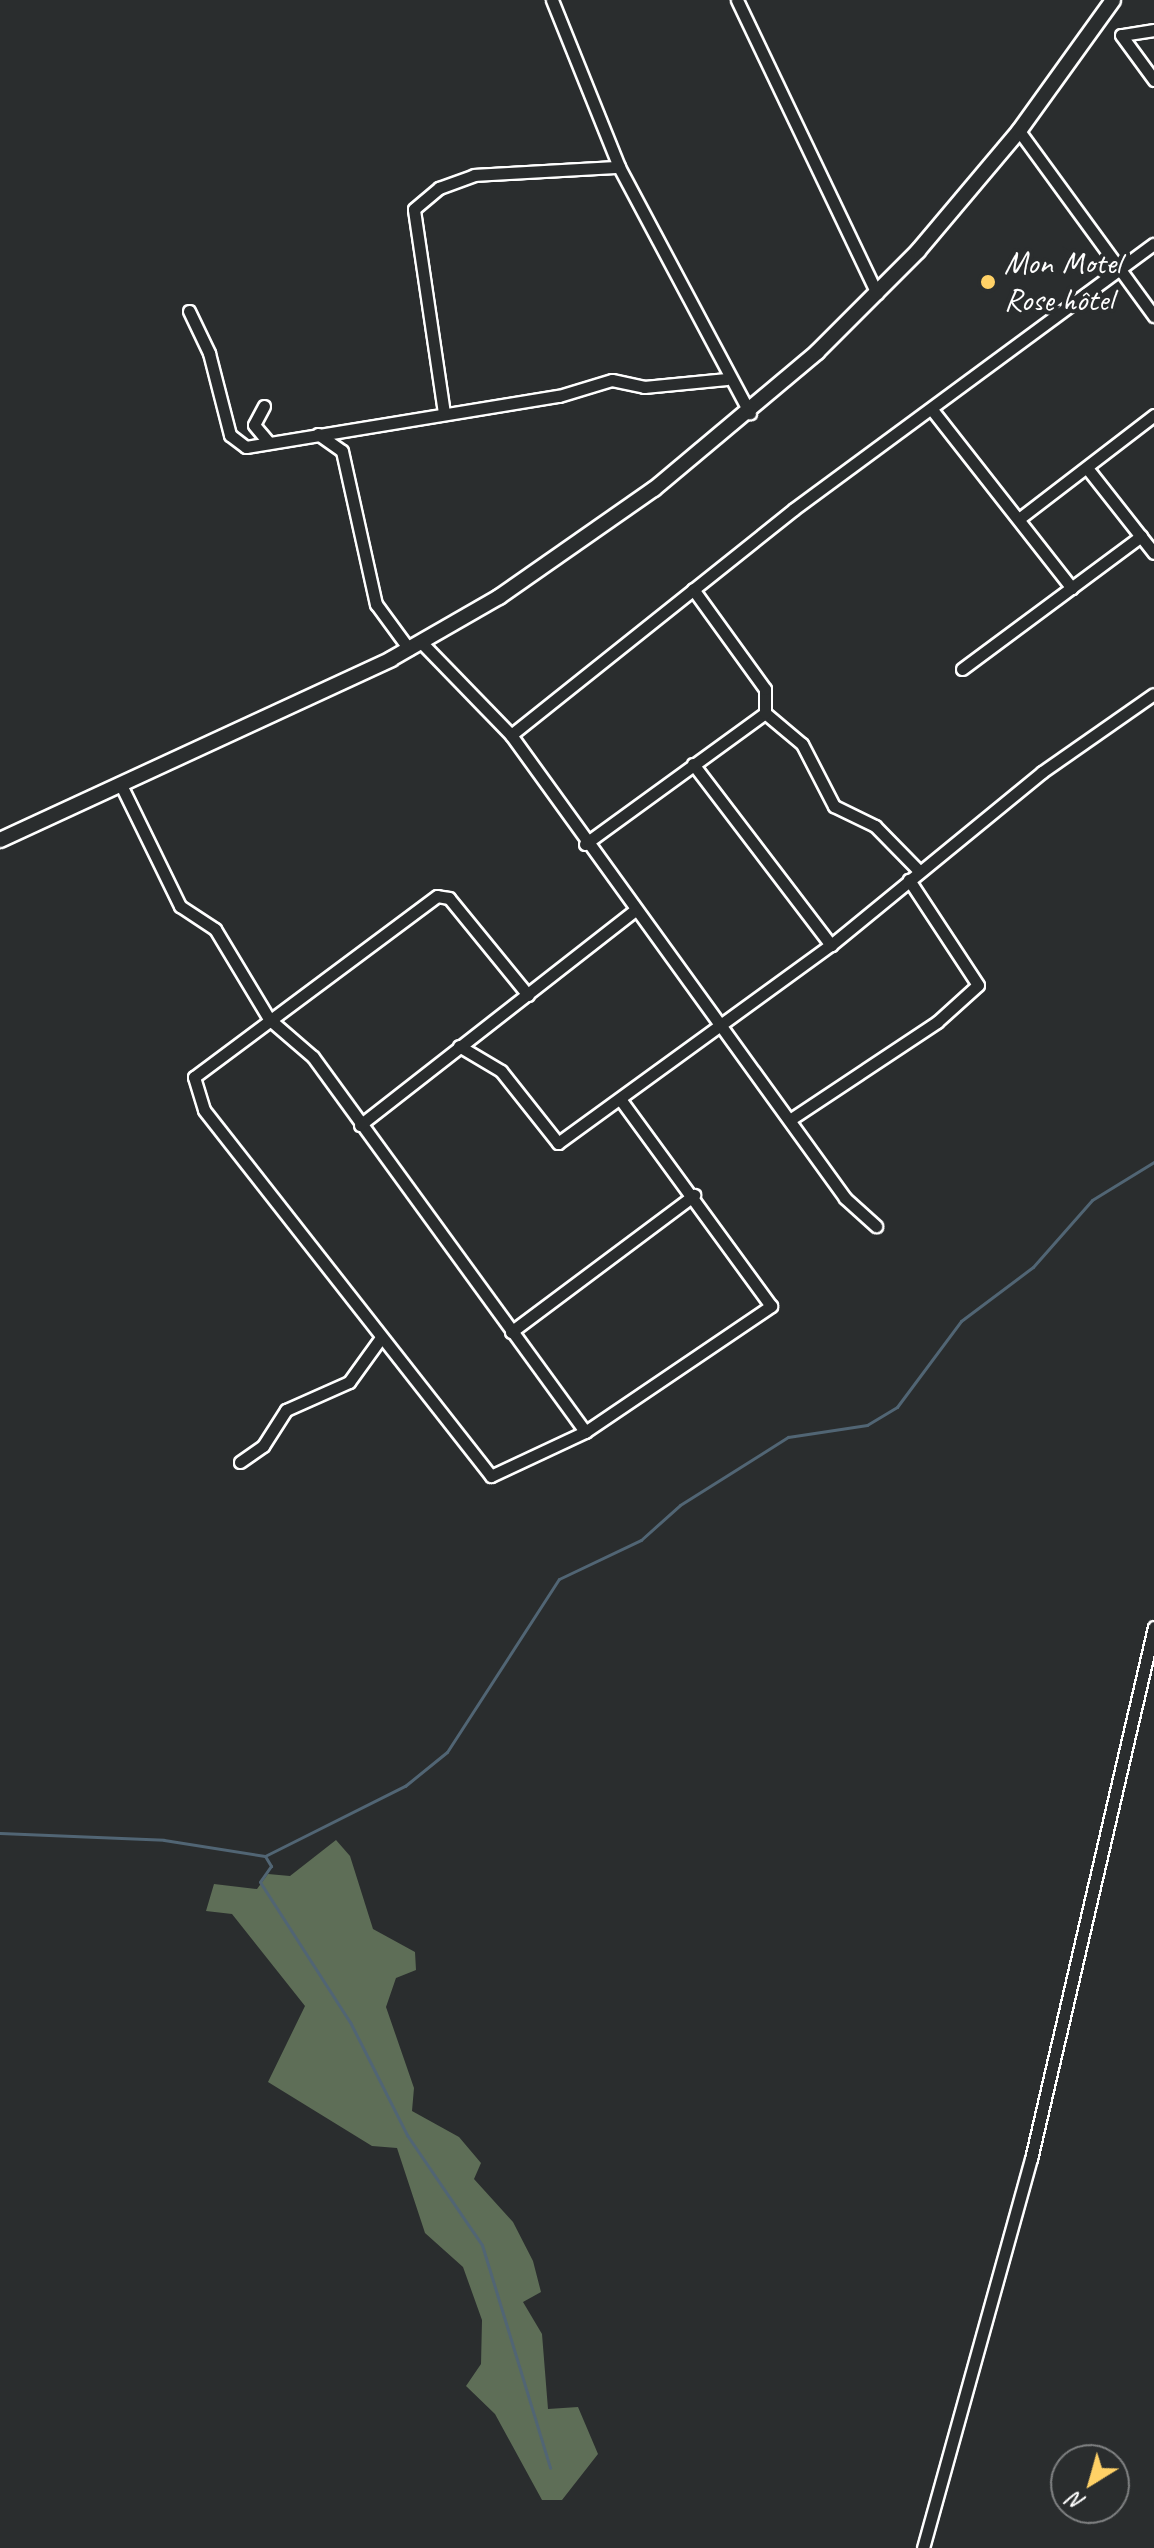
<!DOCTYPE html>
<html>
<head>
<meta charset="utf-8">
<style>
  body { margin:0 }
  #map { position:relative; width:1154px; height:2548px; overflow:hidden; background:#2a2d2e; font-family:Caveat,sans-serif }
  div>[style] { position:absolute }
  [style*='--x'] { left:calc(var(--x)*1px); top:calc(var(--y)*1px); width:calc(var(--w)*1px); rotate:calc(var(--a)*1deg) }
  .green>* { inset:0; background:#5e6e57 }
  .stream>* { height:3px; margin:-1.5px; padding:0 1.5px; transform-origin:1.5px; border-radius:1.5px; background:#516574 }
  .roads { filter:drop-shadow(2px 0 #fff) drop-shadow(-2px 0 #fff) drop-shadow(0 2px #fff) drop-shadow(0 -2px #fff) }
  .minor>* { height:11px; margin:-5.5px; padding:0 5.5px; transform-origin:5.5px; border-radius:5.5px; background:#2a2d2e }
  .major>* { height:14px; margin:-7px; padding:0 7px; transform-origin:7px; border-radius:7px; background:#2a2d2e }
  .dots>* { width:22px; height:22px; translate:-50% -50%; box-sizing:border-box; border:4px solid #2a2d2e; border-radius:50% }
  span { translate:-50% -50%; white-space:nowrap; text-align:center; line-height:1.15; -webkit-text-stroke:8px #2a2d2e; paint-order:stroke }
  .poi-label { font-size:32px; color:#fff }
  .left { translate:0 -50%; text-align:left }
  .north { position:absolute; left:1050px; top:2444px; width:80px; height:80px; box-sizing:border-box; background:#2a2d2e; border:2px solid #7f8182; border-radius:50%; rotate:217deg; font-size:22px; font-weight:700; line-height:32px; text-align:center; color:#fff }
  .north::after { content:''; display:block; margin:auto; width:28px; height:36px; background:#ffd166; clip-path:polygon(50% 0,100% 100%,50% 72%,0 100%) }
</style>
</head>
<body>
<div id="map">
  <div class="green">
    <i style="clip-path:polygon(336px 1840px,350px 1856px,373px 1929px,415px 1952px,416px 1970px,396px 1978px,386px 2007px,414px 2088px,412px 2111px,459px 2137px,481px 2163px,474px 2179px,513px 2222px,533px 2261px,541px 2292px,523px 2302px,542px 2334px,548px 2409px,578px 2407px,598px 2454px,562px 2500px,542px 2500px,495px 2414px,466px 2386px,481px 2364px,482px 2320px,463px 2267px,425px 2233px,397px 2148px,372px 2146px,268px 2082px,305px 2006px,232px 1914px,206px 1911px,214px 1884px,257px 1889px,268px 1874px,290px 1876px)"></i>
  </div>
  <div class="stream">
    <i style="--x:0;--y:1833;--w:164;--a:2.4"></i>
    <i style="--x:164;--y:1840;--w:102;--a:9"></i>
    <i style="--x:265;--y:1856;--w:12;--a:59"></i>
    <i style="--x:271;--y:1866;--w:19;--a:125"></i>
    <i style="--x:260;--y:1882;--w:166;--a:57.3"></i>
    <i style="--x:350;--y:2022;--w:127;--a:63.2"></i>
    <i style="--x:407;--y:2135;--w:133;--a:55.7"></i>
    <i style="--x:482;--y:2245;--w:233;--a:73"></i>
    <i style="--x:265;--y:1856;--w:157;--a:-26.6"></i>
    <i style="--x:405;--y:1786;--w:54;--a:-39"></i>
    <i style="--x:447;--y:1752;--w:206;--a:-57.1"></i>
    <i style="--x:559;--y:1579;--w:91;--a:-25.4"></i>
    <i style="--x:641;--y:1540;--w:52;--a:-41.9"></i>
    <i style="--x:680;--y:1505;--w:128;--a:-32.2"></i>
    <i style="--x:788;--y:1437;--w:80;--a:-8.6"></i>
    <i style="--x:867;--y:1425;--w:35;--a:-31"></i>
    <i style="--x:897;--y:1407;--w:107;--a:-53.3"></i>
    <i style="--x:961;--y:1321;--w:90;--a:-36.9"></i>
    <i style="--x:1033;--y:1267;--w:89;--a:-48.6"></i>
    <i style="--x:1092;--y:1200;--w:73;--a:-31.5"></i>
  </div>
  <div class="roads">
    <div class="minor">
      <i style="--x:552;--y:0;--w:180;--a:68.1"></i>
      <i style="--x:619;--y:167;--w:279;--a:62"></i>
      <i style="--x:737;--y:0;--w:325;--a:64.5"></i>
      <i style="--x:1154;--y:30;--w:33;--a:171"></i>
      <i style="--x:1121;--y:35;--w:56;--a:53.7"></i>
      <i style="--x:1019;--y:131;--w:229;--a:53.9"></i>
      <i style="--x:189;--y:311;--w:47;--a:64.5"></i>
      <i style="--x:209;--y:353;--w:85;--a:75.6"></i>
      <i style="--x:230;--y:435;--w:20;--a:37"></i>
      <i style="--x:246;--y:447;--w:317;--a:-9.3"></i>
      <i style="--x:559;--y:396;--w:55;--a:-16.8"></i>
      <i style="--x:612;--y:380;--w:33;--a:12"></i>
      <i style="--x:644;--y:387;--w:83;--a:-5.5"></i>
      <i style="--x:264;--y:406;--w:21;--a:118"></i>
      <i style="--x:254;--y:425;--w:23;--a:50"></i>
      <i style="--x:933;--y:411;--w:225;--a:51.9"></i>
      <i style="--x:444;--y:413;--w:206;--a:-98.4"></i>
      <i style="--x:414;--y:209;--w:33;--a:-40"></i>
      <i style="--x:439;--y:188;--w:37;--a:-20"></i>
      <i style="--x:474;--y:175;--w:145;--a:-3.2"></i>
      <i style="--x:318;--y:434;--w:29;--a:35"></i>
      <i style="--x:342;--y:451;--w:157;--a:77.5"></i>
      <i style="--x:376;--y:604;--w:56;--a:53.7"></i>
      <i style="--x:1087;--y:468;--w:108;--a:51.8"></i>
      <i style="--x:1020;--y:518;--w:169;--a:-37.5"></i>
      <i style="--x:421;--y:642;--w:129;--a:45.9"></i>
      <i style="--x:511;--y:735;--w:571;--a:54.19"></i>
      <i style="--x:845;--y:1198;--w:42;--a:42.1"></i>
      <i style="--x:962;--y:669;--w:223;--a:-36.6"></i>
      <i style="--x:765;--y:713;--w:48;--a:40"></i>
      <i style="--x:802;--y:744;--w:70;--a:62.7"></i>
      <i style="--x:834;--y:806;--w:46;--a:26"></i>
      <i style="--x:875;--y:826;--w:63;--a:45.6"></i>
      <i style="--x:511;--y:735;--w:362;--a:-38.6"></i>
      <i style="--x:794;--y:509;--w:447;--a:-36.4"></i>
      <i style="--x:693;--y:764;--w:228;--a:52.7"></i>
      <i style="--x:121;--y:785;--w:135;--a:64"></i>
      <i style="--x:180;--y:906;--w:42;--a:33.3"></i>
      <i style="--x:215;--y:929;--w:105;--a:59"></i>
      <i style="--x:269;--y:1019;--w:58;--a:40.8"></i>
      <i style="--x:313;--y:1057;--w:463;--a:54"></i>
      <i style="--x:585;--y:844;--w:223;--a:-36"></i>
      <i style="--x:765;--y:713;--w:24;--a:-90"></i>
      <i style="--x:765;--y:689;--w:123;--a:-125.8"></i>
      <i style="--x:528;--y:995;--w:125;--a:-129.2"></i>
      <i style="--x:449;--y:898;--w:12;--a:-171"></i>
      <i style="--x:437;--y:896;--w:303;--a:143.3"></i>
      <i style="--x:194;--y:1077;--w:34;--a:73"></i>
      <i style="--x:204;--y:1110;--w:465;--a:51.9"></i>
      <i style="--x:491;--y:1476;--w:104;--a:-25.1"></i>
      <i style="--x:585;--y:1432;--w:225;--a:-34.1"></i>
      <i style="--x:771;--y:1306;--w:255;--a:-126.1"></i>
      <i style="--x:459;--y:1046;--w:49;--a:30.8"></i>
      <i style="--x:501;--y:1071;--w:92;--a:51.6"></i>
      <i style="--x:558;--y:1143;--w:337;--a:-36"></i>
      <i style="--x:831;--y:945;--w:273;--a:-39.3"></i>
      <i style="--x:1042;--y:772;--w:136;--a:-34.9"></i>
      <i style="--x:794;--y:1117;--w:172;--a:-33.6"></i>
      <i style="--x:937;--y:1022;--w:55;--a:-42.1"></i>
      <i style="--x:978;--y:985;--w:126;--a:-123.3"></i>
      <i style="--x:360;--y:1125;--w:349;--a:-38"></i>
      <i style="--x:511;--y:1332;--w:229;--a:-36.8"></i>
      <i style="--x:240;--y:1462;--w:28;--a:-35"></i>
      <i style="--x:263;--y:1446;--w:43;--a:-57.4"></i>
      <i style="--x:286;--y:1410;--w:69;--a:-24"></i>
      <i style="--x:349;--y:1382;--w:53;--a:-54.2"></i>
      <i style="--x:923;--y:2548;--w:404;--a:-74.5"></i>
      <i style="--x:1031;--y:2159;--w:546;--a:-76.98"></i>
    </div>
    <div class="major">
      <i style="--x:0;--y:840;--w:431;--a:-24.8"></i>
      <i style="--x:391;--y:659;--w:125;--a:-29.9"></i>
      <i style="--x:499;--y:597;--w:189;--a:-34.9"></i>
      <i style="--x:654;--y:489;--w:213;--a:-40"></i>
      <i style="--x:817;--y:352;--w:143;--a:-45"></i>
      <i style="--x:918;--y:251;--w:157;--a:-49.9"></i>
      <i style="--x:1019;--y:131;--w:161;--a:-54.3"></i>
    </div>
  </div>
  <div class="dots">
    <i style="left:988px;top:282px;background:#ffd166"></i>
  </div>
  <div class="poi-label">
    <span class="left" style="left:1004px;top:282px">Mon Motel<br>Rose hôtel</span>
  </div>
  <div class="north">N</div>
</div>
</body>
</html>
